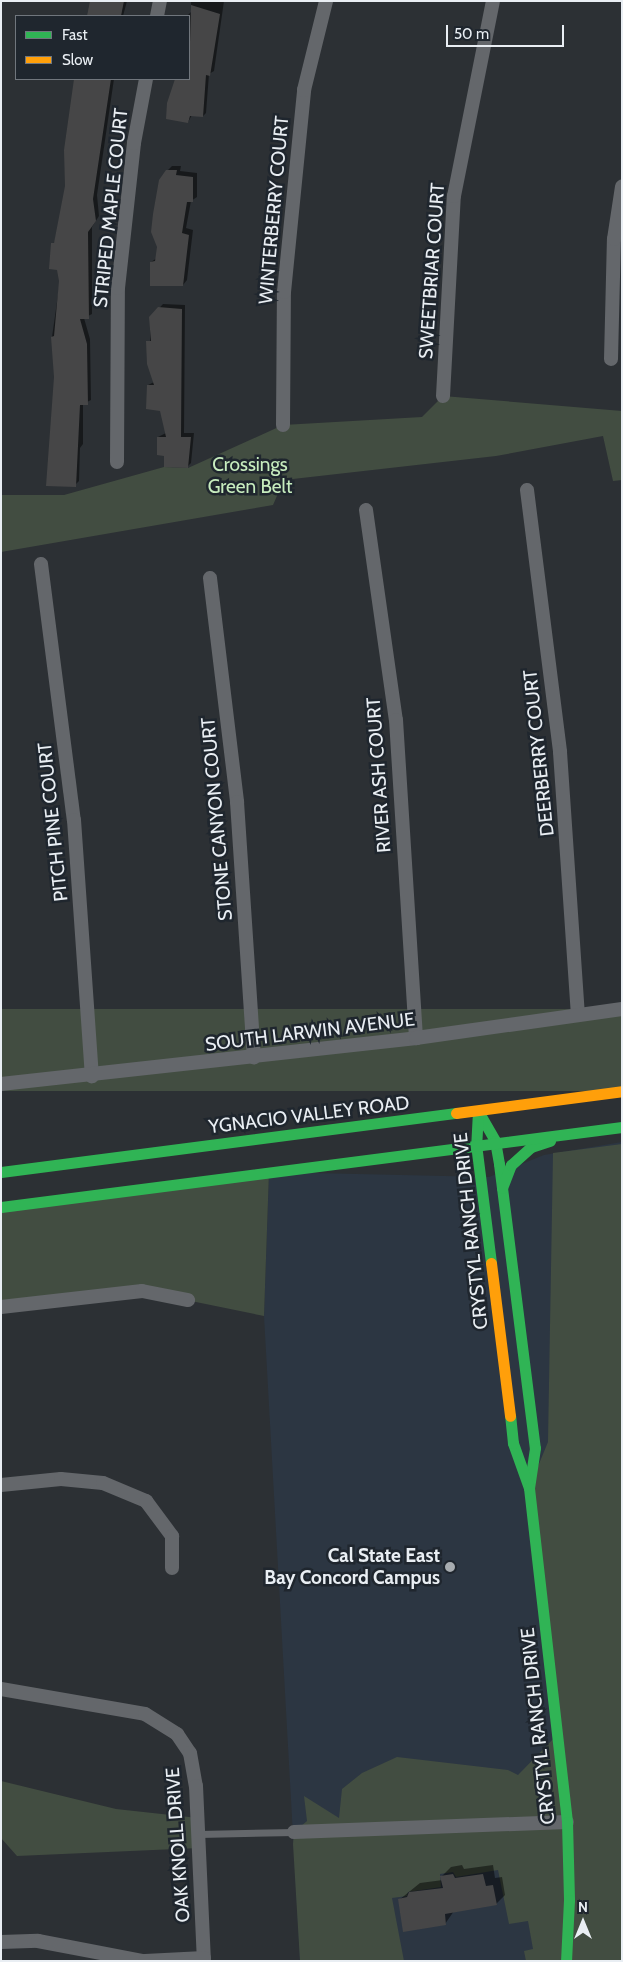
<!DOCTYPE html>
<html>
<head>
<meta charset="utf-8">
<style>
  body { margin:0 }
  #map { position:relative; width:623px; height:1962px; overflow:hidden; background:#2c3034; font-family:Cabin,sans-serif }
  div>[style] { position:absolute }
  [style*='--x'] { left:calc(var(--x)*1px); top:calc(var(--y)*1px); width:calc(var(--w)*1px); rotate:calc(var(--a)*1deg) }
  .built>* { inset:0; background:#2c3642 }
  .green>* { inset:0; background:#424d41; transform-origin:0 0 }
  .shadow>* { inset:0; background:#0007 }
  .building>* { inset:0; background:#464647 }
  .lane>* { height:7px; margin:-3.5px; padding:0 3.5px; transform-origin:3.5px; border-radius:3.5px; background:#64676b }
  .street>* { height:14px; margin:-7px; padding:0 7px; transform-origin:7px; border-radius:7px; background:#64676b }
  .fast>* { height:11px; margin:-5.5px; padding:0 5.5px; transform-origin:5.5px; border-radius:5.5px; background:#30b455 }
  .slow>* { height:11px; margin:-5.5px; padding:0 5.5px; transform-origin:5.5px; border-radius:5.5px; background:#ff9f0a }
  .dots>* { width:14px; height:14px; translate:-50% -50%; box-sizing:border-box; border:2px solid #1f262e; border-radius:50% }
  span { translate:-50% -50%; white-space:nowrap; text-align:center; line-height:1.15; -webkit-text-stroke:5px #1f262e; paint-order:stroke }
  .street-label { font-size:19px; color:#e9eef3 }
  .park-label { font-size:19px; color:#c7ecbe }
  .poi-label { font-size:19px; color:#e9eef3; font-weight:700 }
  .right { translate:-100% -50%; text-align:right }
  .frame { position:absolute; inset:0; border:2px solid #e9eef3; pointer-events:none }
  .legend { position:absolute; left:15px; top:15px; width:175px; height:65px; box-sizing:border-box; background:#1f262e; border:1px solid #70767d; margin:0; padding:6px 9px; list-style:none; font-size:15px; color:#e9eef3 }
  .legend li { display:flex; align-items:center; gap:10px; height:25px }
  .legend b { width:25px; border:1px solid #70767d }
  .north { position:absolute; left:558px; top:1897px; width:50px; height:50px; -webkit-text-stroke:4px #1f262e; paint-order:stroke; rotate:0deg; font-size:14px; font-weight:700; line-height:20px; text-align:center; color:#e9eef3 }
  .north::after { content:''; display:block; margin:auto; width:18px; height:22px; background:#e9eef3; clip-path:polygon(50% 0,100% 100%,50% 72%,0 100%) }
  .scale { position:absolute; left:446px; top:25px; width:118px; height:22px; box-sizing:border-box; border:2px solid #e9eef3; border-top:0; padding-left:6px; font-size:15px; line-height:18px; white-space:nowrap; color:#e9eef3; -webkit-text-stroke:4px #1f262e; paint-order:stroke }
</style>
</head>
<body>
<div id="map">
  <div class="built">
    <i style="clip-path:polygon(622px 1142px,622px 1961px,300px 1961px,264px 1316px,269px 1172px,489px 1177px,544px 1155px)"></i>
  </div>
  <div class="green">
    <i style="clip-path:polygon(443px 396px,622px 411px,622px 480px,613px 481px,603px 436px,496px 456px,284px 480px,273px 505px,1px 552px,1px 495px,64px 495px,164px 467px,188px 468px,283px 425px,422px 417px)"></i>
    <i style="left:622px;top:1009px;width:82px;height:626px;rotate:90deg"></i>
    <i style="clip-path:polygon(622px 1144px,622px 1961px,526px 1961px,524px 1951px,533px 1949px,528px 1921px,509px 1924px,498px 1870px,456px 1877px,453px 1872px,440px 1874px,441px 1887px,408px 1892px,407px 1896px,392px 1898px,404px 1961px,300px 1961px,293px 1844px,294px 1832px,307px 1821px,304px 1796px,339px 1818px,342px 1789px,362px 1773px,397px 1757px,508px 1770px,518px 1775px,557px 1735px,529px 1488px,548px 1442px,553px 1153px)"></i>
    <i style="clip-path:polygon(269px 1172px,264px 1316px,142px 1291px,1px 1307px,1px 1207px)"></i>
    <i style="clip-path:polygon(1px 1781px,116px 1809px,198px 1818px,199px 1848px,17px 1856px,1px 1838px)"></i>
  </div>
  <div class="shadow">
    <i style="clip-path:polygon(91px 1px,127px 1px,123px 16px,89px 16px)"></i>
    <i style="clip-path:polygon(191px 1px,224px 1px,214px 71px,209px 74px,206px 113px,203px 116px,192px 115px,188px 122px,168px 103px,177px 79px,189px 79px,187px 16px,191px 12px)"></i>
    <i style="clip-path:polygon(75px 79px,114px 79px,97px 195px,99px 216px,92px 227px,92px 314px,84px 318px,90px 339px,91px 400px,83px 404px,83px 444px,80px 448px,79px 481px,75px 485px,56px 377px,52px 337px,60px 281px,53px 244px,56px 240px,67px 186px,66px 150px)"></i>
    <i style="clip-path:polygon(172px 166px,181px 166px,180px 171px,197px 173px,197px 197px,191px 201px,186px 228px,193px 230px,187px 280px,183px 285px,151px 262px,157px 258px,167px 171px)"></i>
    <i style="clip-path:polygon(163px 304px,185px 305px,184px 433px,194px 433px,191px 463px,187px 467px,158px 437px,166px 433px,161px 410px,148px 385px,154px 382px,149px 364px,151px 317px)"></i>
    <i style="clip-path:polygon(462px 1865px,464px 1869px,493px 1865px,495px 1878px,502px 1877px,505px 1895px,496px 1904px,454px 1911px,445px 1924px,399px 1900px,420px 1883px,443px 1880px,442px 1876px,451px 1867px)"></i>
  </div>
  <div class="building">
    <i style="clip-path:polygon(90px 1px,124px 1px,121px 16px,87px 16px)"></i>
    <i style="clip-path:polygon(191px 5px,220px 14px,210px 76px,206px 75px,203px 117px,190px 116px,188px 123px,166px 119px,167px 103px,175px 79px,189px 79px)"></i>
    <i style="clip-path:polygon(74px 79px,111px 79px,93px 199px,96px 221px,88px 232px,89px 319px,80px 319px,87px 344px,88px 405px,80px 405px,76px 487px,46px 486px,54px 377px,51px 337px,54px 336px,59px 281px,57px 270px,49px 269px,51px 243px,54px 243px,65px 186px,64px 150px)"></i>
    <i style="clip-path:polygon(166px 170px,177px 170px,176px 175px,193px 177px,193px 202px,187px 202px,182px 233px,189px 235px,183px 286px,150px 286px,150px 262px,155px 261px,157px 247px,151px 232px,153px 214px,159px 180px)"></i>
    <i style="clip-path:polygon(158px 307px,182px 309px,181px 437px,191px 437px,188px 468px,164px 467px,164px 456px,157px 455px,157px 437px,166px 437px,160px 411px,146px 409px,147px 385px,154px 385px,147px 364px,146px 341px,151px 341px,149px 317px)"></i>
    <i style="clip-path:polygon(453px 1874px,455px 1878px,483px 1874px,486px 1886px,493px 1885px,497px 1905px,445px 1914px,446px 1925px,403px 1932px,398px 1899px,407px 1897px,409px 1892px,443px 1888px,440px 1876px)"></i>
  </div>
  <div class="lane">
    <i style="--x:199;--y:1834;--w:95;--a:-1.2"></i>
  </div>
  <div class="street">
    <i style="--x:157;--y:16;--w:15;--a:-79"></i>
    <i style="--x:611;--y:359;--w:120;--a:-88.6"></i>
    <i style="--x:614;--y:239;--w:53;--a:-81.3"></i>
    <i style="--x:443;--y:396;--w:200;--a:-86.9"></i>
    <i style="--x:454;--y:196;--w:199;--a:-78.7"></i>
    <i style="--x:283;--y:425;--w:133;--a:-89.6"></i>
    <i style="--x:284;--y:292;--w:203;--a:-84.3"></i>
    <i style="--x:304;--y:90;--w:92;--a:-76.1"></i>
    <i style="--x:117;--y:462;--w:174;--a:-89.7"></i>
    <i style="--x:118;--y:288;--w:146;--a:-83.7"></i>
    <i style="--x:134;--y:143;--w:65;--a:-79.4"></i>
    <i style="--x:527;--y:490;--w:264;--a:82.8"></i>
    <i style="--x:560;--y:752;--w:263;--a:86.1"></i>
    <i style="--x:366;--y:510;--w:212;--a:81.9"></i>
    <i style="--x:396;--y:720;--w:319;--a:86.4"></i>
    <i style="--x:41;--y:564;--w:258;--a:82.7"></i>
    <i style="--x:74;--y:820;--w:257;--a:86"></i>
    <i style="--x:210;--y:578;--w:226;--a:83.1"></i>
    <i style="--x:237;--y:802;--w:256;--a:86.2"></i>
    <i style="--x:1;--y:1084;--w:418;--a:-6.3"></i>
    <i style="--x:416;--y:1038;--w:208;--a:-8"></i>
    <i style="--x:1;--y:1307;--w:142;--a:-6.5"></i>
    <i style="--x:142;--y:1291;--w:47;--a:11.1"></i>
    <i style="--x:1;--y:1485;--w:60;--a:-5.7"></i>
    <i style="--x:61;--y:1479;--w:42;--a:5.4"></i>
    <i style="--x:103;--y:1483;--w:47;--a:22.7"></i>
    <i style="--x:146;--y:1501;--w:44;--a:53.4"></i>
    <i style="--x:172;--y:1536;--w:32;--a:90"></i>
    <i style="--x:1;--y:1689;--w:146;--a:9.8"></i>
    <i style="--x:145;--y:1714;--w:38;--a:32"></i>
    <i style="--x:177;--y:1734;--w:23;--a:56"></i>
    <i style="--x:190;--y:1753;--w:34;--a:80"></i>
    <i style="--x:196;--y:1786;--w:175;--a:87.4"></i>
    <i style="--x:294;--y:1832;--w:273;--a:-2.1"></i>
    <i style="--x:1;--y:1942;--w:37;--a:-2"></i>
    <i style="--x:38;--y:1941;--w:107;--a:10.8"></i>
    <i style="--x:145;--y:1961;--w:59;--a:-2.9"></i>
  </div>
  <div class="fast">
    <i style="--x:478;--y:1111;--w:34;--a:60"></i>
    <i style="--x:495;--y:1141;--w:23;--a:80"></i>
    <i style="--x:499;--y:1164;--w:286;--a:82.8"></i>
    <i style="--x:535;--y:1448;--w:40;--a:98.5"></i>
    <i style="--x:529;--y:1488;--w:48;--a:-109.6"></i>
    <i style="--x:513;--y:1443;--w:27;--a:-96"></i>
    <i style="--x:478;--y:1111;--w:33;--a:93"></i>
    <i style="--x:476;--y:1144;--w:120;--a:82.8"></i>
    <i style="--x:1;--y:1172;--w:459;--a:-7.4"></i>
    <i style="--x:502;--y:1188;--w:25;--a:-69"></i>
    <i style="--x:511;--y:1165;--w:27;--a:-42"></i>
    <i style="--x:531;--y:1147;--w:20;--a:-18"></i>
    <i style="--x:1;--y:1207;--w:626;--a:-7.34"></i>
    <i style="--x:529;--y:1488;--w:336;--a:83.5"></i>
    <i style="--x:567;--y:1822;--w:78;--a:88.5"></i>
    <i style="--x:569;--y:1900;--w:61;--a:92.8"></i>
  </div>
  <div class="slow">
    <i style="--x:456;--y:1113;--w:167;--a:-7.5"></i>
    <i style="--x:491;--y:1263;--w:154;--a:82.9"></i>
  </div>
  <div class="dots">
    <i style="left:450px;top:1567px;background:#a7acb0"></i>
  </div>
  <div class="street-label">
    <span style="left:111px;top:208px;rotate:-84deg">STRIPED MAPLE COURT</span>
    <span style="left:274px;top:210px;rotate:-85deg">WINTERBERRY COURT</span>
    <span style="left:432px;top:271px;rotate:-86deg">SWEETBRIAR COURT</span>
    <span style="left:539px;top:753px;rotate:-96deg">DEERBERRY COURT</span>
    <span style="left:379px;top:775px;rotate:-94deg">RIVER ASH COURT</span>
    <span style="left:217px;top:819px;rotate:-95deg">STONE CANYON COURT</span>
    <span style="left:53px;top:822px;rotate:-96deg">PITCH PINE COURT</span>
    <span style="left:310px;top:1032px;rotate:-7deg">SOUTH LARWIN AVENUE</span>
    <span style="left:309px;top:1115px;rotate:-7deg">YGNACIO VALLEY ROAD</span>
    <span style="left:471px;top:1231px;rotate:-96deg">CRYSTYL RANCH DRIVE</span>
    <span style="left:538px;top:1726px;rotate:-96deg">CRYSTYL RANCH DRIVE</span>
    <span style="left:178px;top:1845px;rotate:-94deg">OAK KNOLL DRIVE</span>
  </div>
  <div class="park-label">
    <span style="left:250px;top:476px">Crossings<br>Green Belt</span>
  </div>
  <div class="poi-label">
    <span class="right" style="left:440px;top:1567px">Cal State East<br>Bay Concord Campus</span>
  </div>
  <div class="frame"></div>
  <ul class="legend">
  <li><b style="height:6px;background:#30b455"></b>Fast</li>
  <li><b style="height:6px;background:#ff9f0a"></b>Slow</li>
  </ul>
  <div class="north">N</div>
  <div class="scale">50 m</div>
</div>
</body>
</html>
